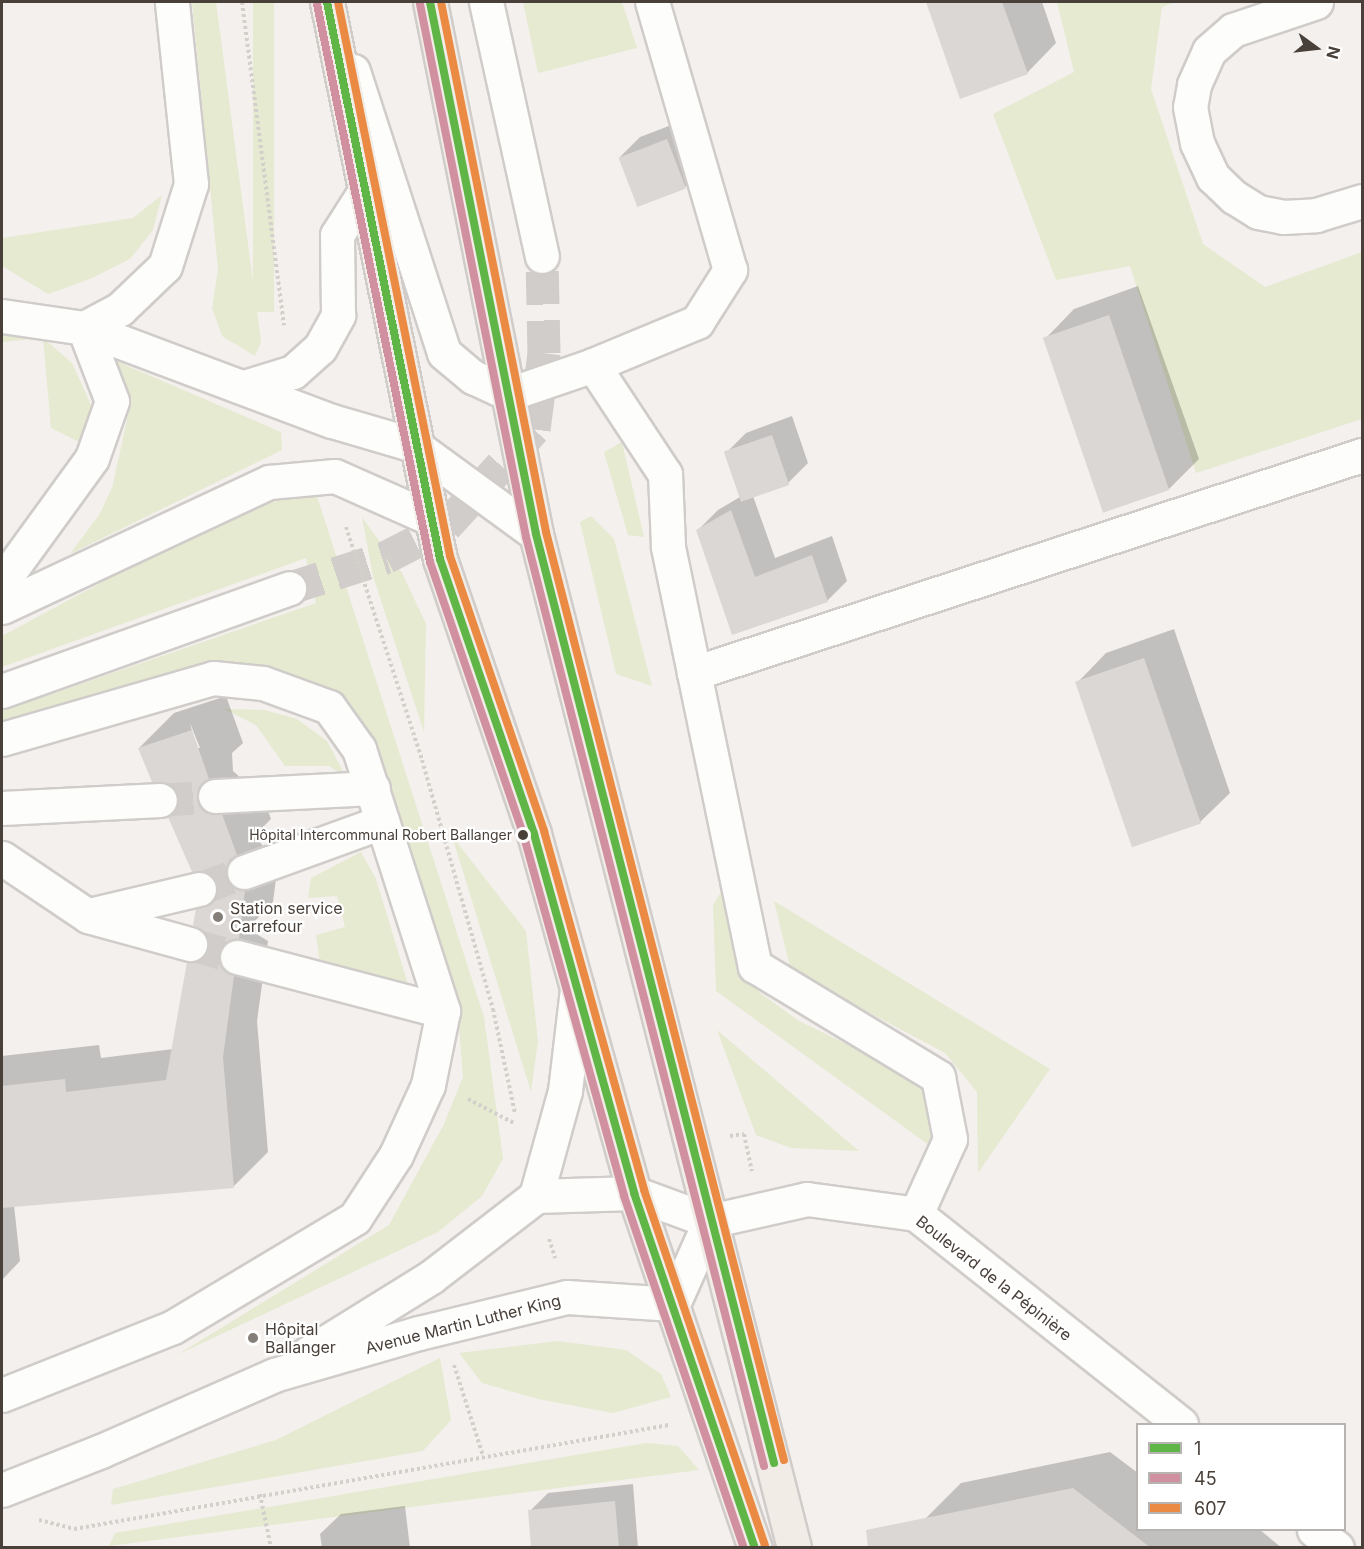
<!DOCTYPE html>
<html>
<head>
<meta charset="utf-8">
<style>
  body { margin:0 }
  #map { position:relative; width:1364px; height:1549px; overflow:hidden; background:#f3f0ee; font-family:Inter,sans-serif }
  div>[style] { position:absolute }
  [style*='--x'] { left:calc(var(--x)*1px); top:calc(var(--y)*1px); width:calc(var(--w)*1px); rotate:calc(var(--a)*1deg) }
  .green>* { inset:0; background:#e6ead0; transform-origin:0 0 }
  .shadow>* { inset:0; background:#0003 }
  .building>* { inset:0; background:#dbd7d5; transform-origin:0 0 }
  .minor-tunnel>* { height:33px; margin-top:-16.5px; transform-origin:0; background:repeating-linear-gradient(90deg,#d1cdca 0 33px,transparent 0 49px) }
  .path>* { height:4px; margin-top:-2px; transform-origin:0; background:repeating-linear-gradient(90deg,#d3d0cc 0 3px,transparent 0 6px) }
  .roads { filter:drop-shadow(2px 0 #cfccca) drop-shadow(-2px 0 #cfccca) drop-shadow(0 2px #cfccca) drop-shadow(0 -2px #cfccca) }
  .minor>* { height:33px; margin:-16.5px; padding:0 16.5px; transform-origin:16.5px; border-radius:16.5px; background:#fdfdfc }
  .major>* { height:33px; margin:-16.5px; padding:0 16.5px; transform-origin:16.5px; border-radius:16.5px; background:#f1ece6 }
  .bus-1>* { height:8px; margin:-4px; padding:0 4px; transform-origin:4px; border-radius:4px; background:#5fb546 }
  .bus-2>* { height:8px; margin:-4px; padding:0 4px; transform-origin:4px; border-radius:4px; background:#d190a0 }
  .bus-3>* { height:8px; margin:-4px; padding:0 4px; transform-origin:4px; border-radius:4px; background:#ea8a43 }
  .dots>* { width:16px; height:16px; translate:-50% -50%; box-sizing:border-box; border:3px solid #fff; border-radius:50% }
  span { translate:-50% -50%; white-space:nowrap; text-align:center; line-height:1.15; -webkit-text-stroke:4.5px #fff; paint-order:stroke }
  .bus-label { font-size:14px; color:#49403a }
  .right { translate:-100% -50%; text-align:right }
  .poi-label { font-size:16px; color:#49403a }
  .left { translate:0 -50%; text-align:left }
  .street-label { font-size:16px; color:#49403a }
  .frame { position:absolute; inset:0; border:3px solid #49403a; pointer-events:none }
  .legend { position:absolute; left:1136px; top:1423px; width:210px; height:108px; box-sizing:border-box; background:#fff; border:2px solid #b6b3b0; margin:0; padding:8px 10px; list-style:none; font-size:18px; color:#49403a }
  .legend li { display:flex; align-items:center; gap:12px; height:30px }
  .legend b { width:30px; border:2px solid #b6b3b0 }
  .north { position:absolute; left:1286px; top:18px; width:60px; height:60px; -webkit-text-stroke:4px #fff; paint-order:stroke; rotate:105deg; font-size:16px; font-weight:700; line-height:24px; text-align:center; color:#49403a }
  .north::after { content:''; display:block; margin:auto; width:21px; height:27px; background:#49403a; clip-path:polygon(50% 0,100% 100%,50% 72%,0 100%) }
</style>
</head>
<body>
<div id="map">
  <div class="green">
    <i style="clip-path:polygon(192px 2px,216px 2px,261px 342px,255px 356px,222px 336px,212px 308px,218px 269px)"></i>
    <i style="left:253px;top:2px;width:21px;height:310px"></i>
    <i style="clip-path:polygon(523px 2px,622px 2px,637px 48px,538px 73px)"></i>
    <i style="clip-path:polygon(1057px 2px,1176px 2px,1162px 7px,1151px 89px,1203px 244px,1265px 287px,1362px 252px,1362px 419px,1196px 473px,1130px 266px,1056px 280px,993px 114px,1074px 72px)"></i>
    <i style="clip-path:polygon(162px 195px,153px 230px,130px 259px,90px 279px,48px 294px,2px 266px,2px 238px,133px 218px)"></i>
    <i style="clip-path:polygon(2px 325px,43px 338px,72px 363px,91px 405px,91px 425px,81px 443px,51px 428px,43px 338px,2px 342px)"></i>
    <i style="clip-path:polygon(116px 361px,281px 432px,282px 450px,70px 554px,99px 515px,112px 488px,127px 420px)"></i>
    <i style="clip-path:polygon(622px 442px,644px 537px,628px 535px,604px 452px)"></i>
    <i style="clip-path:polygon(316px 493px,484px 1017px,503px 1159px,482px 1196px,438px 1232px,177px 1355px,389px 1225px,444px 1124px,463px 1077px,458px 1015px,330px 694px,278px 670px,219px 664px,2px 739px,2px 711px,316px 603px,306px 558px,2px 667px,2px 636px,186px 537px,268px 503px)"></i>
    <i style="clip-path:polygon(591px 516px,614px 539px,652px 686px,616px 674px,580px 522px)"></i>
    <i style="clip-path:polygon(362px 517px,402px 573px,426px 624px,424px 732px,373px 576px)"></i>
    <i style="clip-path:polygon(224px 709px,264px 710px,297px 719px,327px 741px,346px 777px,329px 766px,285px 766px,256px 725px)"></i>
    <i style="clip-path:polygon(452px 836px,526px 931px,538px 1041px,531px 1092px)"></i>
    <i style="clip-path:polygon(361px 852px,376px 879px,414px 1004px,320px 963px,316px 935px,345px 927px,337px 896px,308px 898px,311px 878px)"></i>
    <i style="clip-path:polygon(724px 887px,759px 992px,799px 1021px,923px 1081px,933px 1148px,716px 991px,713px 905px)"></i>
    <i style="clip-path:polygon(774px 901px,1050px 1069px,978px 1173px,977px 1092px,945px 1053px,791px 971px)"></i>
    <i style="clip-path:polygon(717px 1030px,859px 1151px,791px 1148px,756px 1135px)"></i>
    <i style="clip-path:polygon(558px 1341px,626px 1350px,661px 1374px,671px 1397px,613px 1413px,538px 1399px,482px 1383px,459px 1353px)"></i>
    <i style="clip-path:polygon(440px 1358px,451px 1420px,423px 1451px,111px 1505px,113px 1489px,276px 1440px)"></i>
    <i style="clip-path:polygon(646px 1443px,678px 1446px,699px 1470px,109px 1546px,115px 1533px)"></i>
  </div>
  <div class="shadow">
    <i style="clip-path:polygon(928px 2px,1042px 2px,1056px 43px,1027px 73px,961px 97px)"></i>
    <i style="clip-path:polygon(687px 119px,705px 167px,685px 187px,620px 157px,640px 137px)"></i>
    <i style="clip-path:polygon(1138px 286px,1199px 459px,1169px 489px,1045px 339px,1074px 309px)"></i>
    <i style="clip-path:polygon(792px 416px,808px 463px,788px 483px,753px 496px,775px 558px,832px 536px,847px 581px,827px 601px,732px 633px,698px 530px,718px 510px,740px 497px,725px 454px,746px 433px)"></i>
    <i style="clip-path:polygon(1174px 629px,1230px 793px,1200px 822px,1077px 683px,1106px 653px)"></i>
    <i style="clip-path:polygon(evenodd,226px 696px,243px 743px,232px 753px,233px 771px,242px 779px,257px 780px,271px 819px,263px 827px,260px 842px,267px 852px,279px 856px,273px 902px,254px 922px,258px 935px,268px 941px,257px 1021px,268px 1152px,233px 1187px,14px 1205px,20px 1261px,2px 1280px,2px 1056px,99px 1045px,101px 1058px,173px 1049px,188px 963px,208px 943px,197px 910px,219px 885px,178px 808px,177px 790px,139px 748px,174px 713px,226px 696px,190px 723px,200px 748px,196px 748px,190px 723px)"></i>
    <i style="clip-path:polygon(1110px 1452px,1138px 1473px,1138px 1530px,1260px 1530px,1282px 1548px,930px 1548px,925px 1519px,961px 1483px)"></i>
    <i style="clip-path:polygon(633px 1484px,638px 1548px,533px 1548px,530px 1511px,548px 1493px)"></i>
    <i style="clip-path:polygon(405px 1506px,410px 1548px,322px 1548px,320px 1534px,341px 1514px)"></i>
  </div>
  <div class="building">
    <i style="clip-path:polygon(926px 2px,1002px 2px,1028px 74px,960px 99px)"></i>
    <i style="left:667px;top:139px;width:53px;height:52px;rotate:69deg"></i>
    <i style="left:1109px;top:315px;width:185px;height:70px;rotate:71deg"></i>
    <i style="left:772px;top:435px;width:53px;height:51px;rotate:71deg"></i>
    <i style="clip-path:polygon(731px 510px,755px 577px,812px 555px,828px 602px,732px 635px,696px 530px)"></i>
    <i style="left:1144px;top:658px;width:175px;height:73px;rotate:71deg"></i>
    <i style="clip-path:polygon(192px 730px,209px 779px,198px 788px,199px 806px,207px 813px,222px 814px,237px 855px,229px 860px,226px 878px,232px 887px,245px 890px,239px 939px,224px 943px,219px 953px,223px 970px,234px 976px,223px 1057px,234px 1188px,2px 1208px,2px 1086px,65px 1079px,66px 1092px,166px 1080px,187px 962px,203px 958px,208px 948px,204px 931px,193px 925px,196px 909px,212px 902px,217px 885px,205px 871px,192px 872px,168px 817px,177px 808px,176px 790px,168px 783px,152px 782px,138px 748px)"></i>
    <i style="clip-path:polygon(1073px 1488px,1151px 1548px,868px 1548px,866px 1530px)"></i>
    <i style="clip-path:polygon(615px 1501px,619px 1548px,531px 1548px,528px 1510px)"></i>
  </div>
  <div class="minor-tunnel">
    <i style="--x:289;--y:588;--w:102;--a:-17.7"></i>
    <i style="--x:386;--y:557;--w:68;--a:-27.3"></i>
    <i style="--x:446;--y:526;--w:131;--a:-47.8"></i>
    <i style="--x:534;--y:429;--w:77;--a:-82.5"></i>
    <i style="--x:544;--y:353;--w:97;--a:-91.2"></i>
    <i style="--x:160;--y:800;--w:55;--a:-4.2"></i>
    <i style="--x:199;--y:889;--w:48;--a:-20.7"></i>
    <i style="--x:190;--y:944;--w:49;--a:15.5"></i>
  </div>
  <div class="path">
    <i style="--x:242;--y:2;--w:326;--a:82.6"></i>
    <i style="--x:346;--y:527;--w:245;--a:71.9"></i>
    <i style="--x:422;--y:760;--w:259;--a:74.1"></i>
    <i style="--x:493;--y:1009;--w:106;--a:78.1"></i>
    <i style="--x:468;--y:1099;--w:52;--a:27.6"></i>
    <i style="--x:730;--y:1136;--w:14;--a:-8"></i>
    <i style="--x:744;--y:1134;--w:38;--a:78"></i>
    <i style="--x:549;--y:1239;--w:20;--a:72"></i>
    <i style="--x:454;--y:1365;--w:96;--a:72.3"></i>
    <i style="--x:260;--y:1494;--w:55;--a:78.5"></i>
    <i style="--x:39;--y:1520;--w:36;--a:14"></i>
    <i style="--x:74;--y:1529;--w:604;--a:-9.91"></i>
  </div>
  <div class="roads">
    <div class="minor">
      <i style="--x:486;--y:2;--w:260;--a:77.6"></i>
      <i style="--x:1316;--y:2;--w:88;--a:161.4"></i>
      <i style="--x:1233;--y:30;--w:32;--a:139"></i>
      <i style="--x:1209;--y:51;--w:37;--a:114"></i>
      <i style="--x:1194;--y:85;--w:22;--a:100"></i>
      <i style="--x:1190;--y:107;--w:37;--a:79"></i>
      <i style="--x:1197;--y:143;--w:38;--a:65"></i>
      <i style="--x:1213;--y:177;--w:29;--a:44"></i>
      <i style="--x:1234;--y:197;--w:28;--a:32"></i>
      <i style="--x:1258;--y:212;--w:25;--a:11"></i>
      <i style="--x:1283;--y:217;--w:33;--a:-3"></i>
      <i style="--x:1316;--y:215;--w:48;--a:-16.9"></i>
      <i style="--x:353;--y:71;--w:296;--a:72.1"></i>
      <i style="--x:444;--y:353;--w:38;--a:40"></i>
      <i style="--x:473;--y:377;--w:40;--a:25"></i>
      <i style="--x:509;--y:394;--w:89;--a:-19"></i>
      <i style="--x:593;--y:365;--w:113;--a:-22.5"></i>
      <i style="--x:697;--y:322;--w:62;--a:-57.6"></i>
      <i style="--x:730;--y:270;--w:279;--a:-106.2"></i>
      <i style="--x:2;--y:316;--w:83;--a:8.3"></i>
      <i style="--x:84;--y:328;--w:265;--a:20.6"></i>
      <i style="--x:332;--y:421;--w:85;--a:16.3"></i>
      <i style="--x:414;--y:445;--w:151;--a:36.1"></i>
      <i style="--x:593;--y:365;--w:131;--a:56.6"></i>
      <i style="--x:665;--y:474;--w:73;--a:87.6"></i>
      <i style="--x:668;--y:547;--w:428;--a:78.3"></i>
      <i style="--x:755;--y:966;--w:214;--a:31.2"></i>
      <i style="--x:938;--y:1077;--w:63;--a:79"></i>
      <i style="--x:950;--y:1139;--w:82;--a:114.4"></i>
      <i style="--x:244;--y:387;--w:51;--a:-17"></i>
      <i style="--x:293;--y:372;--w:36;--a:-42"></i>
      <i style="--x:320;--y:348;--w:38;--a:-61"></i>
      <i style="--x:338;--y:315;--w:80;--a:-90.7"></i>
      <i style="--x:337;--y:235;--w:52;--a:-57.5"></i>
      <i style="--x:2;--y:582;--w:153;--a:-54"></i>
      <i style="--x:92;--y:458;--w:60;--a:-70.7"></i>
      <i style="--x:112;--y:401;--w:78;--a:-111"></i>
      <i style="--x:84;--y:328;--w:41;--a:-27.8"></i>
      <i style="--x:120;--y:309;--w:62;--a:-43.7"></i>
      <i style="--x:165;--y:266;--w:86;--a:-72.4"></i>
      <i style="--x:191;--y:184;--w:183;--a:-96"></i>
      <i style="--x:2;--y:607;--w:295;--a:-25.1"></i>
      <i style="--x:269;--y:482;--w:66;--a:-5.2"></i>
      <i style="--x:335;--y:476;--w:104;--a:23.9"></i>
      <i style="--x:694;--y:673;--w:703;--a:-18.07"></i>
      <i style="--x:2;--y:691;--w:305;--a:-19.7"></i>
      <i style="--x:2;--y:739;--w:220;--a:-16.1"></i>
      <i style="--x:213;--y:678;--w:50;--a:5.7"></i>
      <i style="--x:263;--y:683;--w:70;--a:20"></i>
      <i style="--x:329;--y:707;--w:52;--a:54.5"></i>
      <i style="--x:359;--y:749;--w:275;--a:72.2"></i>
      <i style="--x:443;--y:1011;--w:76;--a:101.5"></i>
      <i style="--x:428;--y:1085;--w:77;--a:114.6"></i>
      <i style="--x:396;--y:1155;--w:75;--a:123.1"></i>
      <i style="--x:355;--y:1218;--w:212;--a:149.1"></i>
      <i style="--x:173;--y:1327;--w:184;--a:158.3"></i>
      <i style="--x:215;--y:796;--w:158;--a:-2.9"></i>
      <i style="--x:2;--y:808;--w:158;--a:-2.9"></i>
      <i style="--x:2;--y:858;--w:104;--a:34"></i>
      <i style="--x:88;--y:916;--w:106;--a:15.4"></i>
      <i style="--x:244;--y:872;--w:147;--a:-19.9"></i>
      <i style="--x:89;--y:915;--w:113;--a:-13.3"></i>
      <i style="--x:237;--y:957;--w:213;--a:14.7"></i>
      <i style="--x:536;--y:1196;--w:109;--a:-74.6"></i>
      <i style="--x:565;--y:1091;--w:103;--a:-83.3"></i>
      <i style="--x:710;--y:1221;--w:99;--a:-12.8"></i>
      <i style="--x:807;--y:1199;--w:110;--a:7.8"></i>
      <i style="--x:916;--y:1214;--w:338;--a:38.4"></i>
      <i style="--x:307;--y:1354;--w:146;--a:-31.8"></i>
      <i style="--x:431;--y:1277;--w:133;--a:-37.6"></i>
      <i style="--x:536;--y:1196;--w:98;--a:-1.8"></i>
      <i style="--x:634;--y:1193;--w:81;--a:20.2"></i>
      <i style="--x:2;--y:1490;--w:106;--a:-21.5"></i>
      <i style="--x:101;--y:1451;--w:189;--a:-23.7"></i>
      <i style="--x:274;--y:1375;--w:151;--a:-16.2"></i>
      <i style="--x:419;--y:1333;--w:152;--a:-13.7"></i>
      <i style="--x:567;--y:1297;--w:106;--a:3.8"></i>
      <i style="--x:673;--y:1304;--w:91;--a:-66"></i>
      <i style="--x:1314;--y:1530;--w:29;--a:38"></i>
    </div>
    <div class="major">
      <i style="--x:327;--y:2;--w:568;--a:78.53"></i>
      <i style="--x:440;--y:559;--w:291;--a:71.1"></i>
      <i style="--x:534;--y:834;--w:373;--a:74.4"></i>
      <i style="--x:634;--y:1193;--w:375;--a:71.2"></i>
      <i style="--x:430;--y:2;--w:542;--a:78.73"></i>
      <i style="--x:536;--y:534;--w:1046;--a:75.72"></i>
    </div>
  </div>
  <div class="bus-1">
    <i style="--x:327;--y:2;--w:568;--a:78.53"></i>
    <i style="--x:440;--y:559;--w:291;--a:71.1"></i>
    <i style="--x:534;--y:834;--w:373;--a:74.4"></i>
    <i style="--x:634;--y:1193;--w:375;--a:71.2"></i>
    <i style="--x:430;--y:2;--w:542;--a:78.73"></i>
    <i style="--x:536;--y:534;--w:959;--a:75.63"></i>
  </div>
  <div class="bus-2">
    <i style="--x:317;--y:4;--w:569;--a:78.55"></i>
    <i style="--x:430;--y:562;--w:291;--a:71.1"></i>
    <i style="--x:524;--y:837;--w:373;--a:74.4"></i>
    <i style="--x:624;--y:1196;--w:372;--a:71.2"></i>
    <i style="--x:420;--y:4;--w:543;--a:78.75"></i>
    <i style="--x:526;--y:537;--w:959;--a:75.63"></i>
  </div>
  <div class="bus-3">
    <i style="--x:338;--y:2;--w:565;--a:78.57"></i>
    <i style="--x:450;--y:556;--w:291;--a:71.1"></i>
    <i style="--x:544;--y:831;--w:373;--a:74.4"></i>
    <i style="--x:644;--y:1190;--w:375;--a:71.2"></i>
    <i style="--x:441;--y:2;--w:540;--a:78.79"></i>
    <i style="--x:546;--y:532;--w:958;--a:75.62"></i>
  </div>
  <div class="dots">
    <i style="left:523px;top:835px;background:#49403a"></i>
    <i style="left:218px;top:917px;background:#847e79"></i>
    <i style="left:253px;top:1338px;background:#847e79"></i>
  </div>
  <div class="bus-label">
    <span class="right" style="left:512px;top:835px">Hôpital Intercommunal Robert Ballanger</span>
  </div>
  <div class="poi-label">
    <span class="left" style="left:230px;top:917px">Station service<br>Carrefour</span>
    <span class="left" style="left:265px;top:1338px">Hôpital<br>Ballanger</span>
  </div>
  <div class="street-label">
    <span style="left:994px;top:1278px;rotate:38deg">Boulevard de la Pépinière</span>
    <span style="left:463px;top:1324px;rotate:-14deg">Avenue Martin Luther King</span>
  </div>
  <div class="frame"></div>
  <ul class="legend">
  <li><b style="height:8px;background:#5fb546"></b>1</li>
  <li><b style="height:8px;background:#d190a0"></b>45</li>
  <li><b style="height:8px;background:#ea8a43"></b>607</li>
  </ul>
  <div class="north">N</div>
</div>
</body>
</html>
